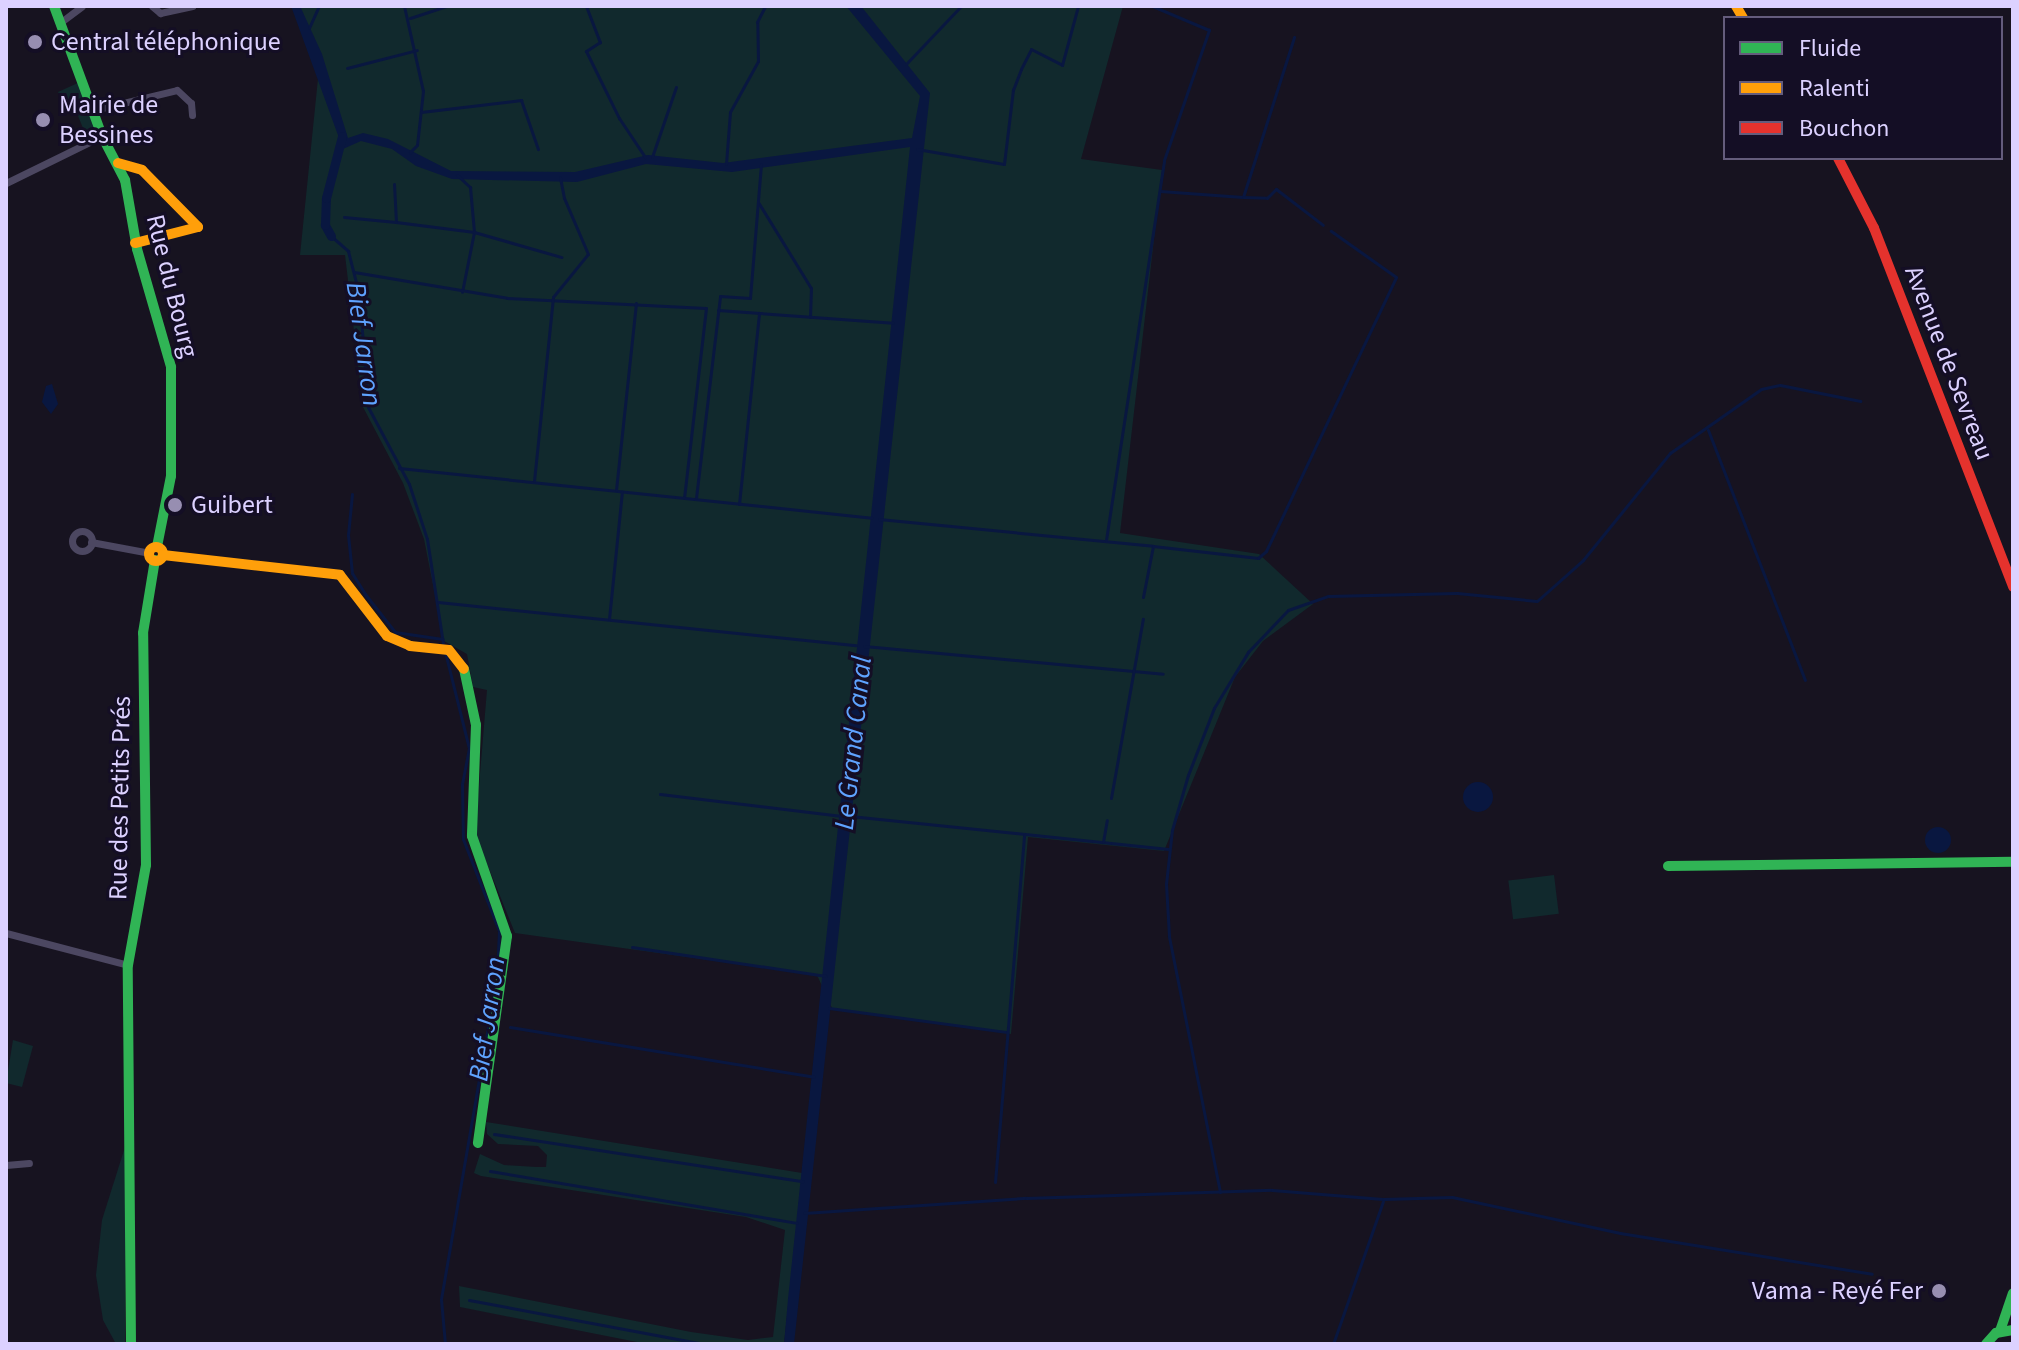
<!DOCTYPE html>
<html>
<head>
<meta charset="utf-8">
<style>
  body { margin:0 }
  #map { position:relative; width:2019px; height:1350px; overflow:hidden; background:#171320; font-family:"Source Sans 3",sans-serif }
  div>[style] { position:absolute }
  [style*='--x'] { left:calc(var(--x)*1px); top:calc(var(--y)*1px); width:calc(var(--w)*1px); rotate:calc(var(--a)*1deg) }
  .green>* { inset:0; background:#11292d; transform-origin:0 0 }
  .water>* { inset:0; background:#091740 }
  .round { border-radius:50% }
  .stream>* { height:3px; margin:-1.5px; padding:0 1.5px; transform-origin:1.5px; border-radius:1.5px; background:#091740 }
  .canal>* { height:9px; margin:-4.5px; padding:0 4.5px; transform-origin:4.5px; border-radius:4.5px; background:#091740 }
  .street>* { height:7px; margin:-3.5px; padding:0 3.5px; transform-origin:3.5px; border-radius:3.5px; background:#4c4761 }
  .street>.ring { margin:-3.5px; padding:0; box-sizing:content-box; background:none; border:7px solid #4c4761; border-radius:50% }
  .fast>* { height:10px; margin:-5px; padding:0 5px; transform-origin:5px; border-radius:5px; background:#30b455 }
  .slow>* { height:10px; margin:-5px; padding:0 5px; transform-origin:5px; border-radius:5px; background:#ff9f0a }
  .slow>.ring { margin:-5px; padding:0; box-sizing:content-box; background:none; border:10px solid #ff9f0a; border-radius:50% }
  .jam>* { height:10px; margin:-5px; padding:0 5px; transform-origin:5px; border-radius:5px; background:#e5322d }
  .dots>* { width:22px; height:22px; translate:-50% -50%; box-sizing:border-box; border:4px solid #140e25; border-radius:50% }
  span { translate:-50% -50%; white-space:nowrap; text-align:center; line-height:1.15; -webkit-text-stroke:6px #140e25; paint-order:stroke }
  .poi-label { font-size:26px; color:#dcd1ff }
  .left { translate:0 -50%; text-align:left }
  .right { translate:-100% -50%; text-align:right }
  .street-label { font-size:26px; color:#dcd1ff }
  .water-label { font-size:28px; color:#5fa3ff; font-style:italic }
  .frame { position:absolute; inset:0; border:8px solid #dcd1ff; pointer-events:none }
  .legend { position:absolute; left:1723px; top:16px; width:280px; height:144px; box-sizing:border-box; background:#140e25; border:2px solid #645c7c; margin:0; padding:10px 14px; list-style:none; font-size:24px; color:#dcd1ff }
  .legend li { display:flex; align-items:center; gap:16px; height:40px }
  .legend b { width:40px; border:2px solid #645c7c }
</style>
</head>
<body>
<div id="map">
  <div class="green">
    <i style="clip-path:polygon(294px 6px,1123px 6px,1081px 159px,1162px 170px,1120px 533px,1259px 554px,1313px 604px,1263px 641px,1235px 677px,1164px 851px,1028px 837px,1011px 1034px,832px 1008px,817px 975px,515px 933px,475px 834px,487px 690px,473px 687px,467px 654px,444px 641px,424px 539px,403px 483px,363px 407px,345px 255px,300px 255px,319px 69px)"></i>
    <i style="clip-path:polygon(80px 82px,95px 129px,85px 133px,76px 111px,67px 111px,58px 92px)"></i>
    <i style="left:1554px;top:875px;width:39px;height:46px;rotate:83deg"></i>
    <i style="clip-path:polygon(13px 1040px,33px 1046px,22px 1087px,6px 1083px)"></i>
    <i style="clip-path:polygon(486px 1122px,802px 1173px,784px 1344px,647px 1344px,460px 1307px,459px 1286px,691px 1332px,748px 1340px,773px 1337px,785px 1230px,746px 1217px,481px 1176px,474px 1173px,480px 1154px,504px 1165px,536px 1167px,546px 1167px,547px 1155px,538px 1146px,498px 1144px,487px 1134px)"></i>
    <i style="clip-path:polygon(125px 1147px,125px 1344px,116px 1344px,103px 1320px,96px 1275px,102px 1220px)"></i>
  </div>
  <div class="water">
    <i style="clip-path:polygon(291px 6px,300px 6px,322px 54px,348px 138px,363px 133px,388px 139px,451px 171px,575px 172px,648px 155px,723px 163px,912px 138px,920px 96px,846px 6px,861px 6px,930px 93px,794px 1344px,784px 1344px,788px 1299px,910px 147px,732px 172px,646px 164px,577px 182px,452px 179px,416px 166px,392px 149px,361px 141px,343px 149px)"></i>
    <i style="clip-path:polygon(52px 384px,58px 404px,51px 414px,42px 402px,46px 386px)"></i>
    <i class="round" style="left:1463px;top:782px;width:30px;height:30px"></i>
    <i class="round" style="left:1925px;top:827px;width:26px;height:26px"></i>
  </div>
  <div class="stream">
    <i style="--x:404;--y:6;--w:87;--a:77.4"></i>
    <i style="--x:423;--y:91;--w:54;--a:96.3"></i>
    <i style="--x:417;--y:145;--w:10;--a:135"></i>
    <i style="--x:586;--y:6;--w:39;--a:69"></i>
    <i style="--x:600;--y:42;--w:17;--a:147"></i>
    <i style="--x:586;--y:51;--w:75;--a:63.8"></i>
    <i style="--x:619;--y:118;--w:47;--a:56.3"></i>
    <i style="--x:410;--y:18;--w:39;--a:-18"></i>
    <i style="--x:309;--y:28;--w:24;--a:-66"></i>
    <i style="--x:906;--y:64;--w:80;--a:-46.5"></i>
    <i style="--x:347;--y:68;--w:72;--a:-14.4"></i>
    <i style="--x:421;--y:112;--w:101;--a:-6.8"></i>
    <i style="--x:521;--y:100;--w:52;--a:70.9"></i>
    <i style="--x:917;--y:149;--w:88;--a:9.8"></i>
    <i style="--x:1004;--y:164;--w:75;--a:-83.1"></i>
    <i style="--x:1013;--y:90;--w:22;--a:-69"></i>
    <i style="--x:1021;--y:69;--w:22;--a:-63"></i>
    <i style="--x:1031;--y:49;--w:35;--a:27"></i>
    <i style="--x:1062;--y:65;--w:61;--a:-74.8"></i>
    <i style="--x:652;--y:157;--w:74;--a:-71.1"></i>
    <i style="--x:726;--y:164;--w:52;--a:-85.6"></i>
    <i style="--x:730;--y:112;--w:58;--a:-61.2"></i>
    <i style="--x:758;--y:61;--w:39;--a:-91"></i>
    <i style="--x:757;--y:22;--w:18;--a:-63"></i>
    <i style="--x:457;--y:175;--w:18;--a:43"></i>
    <i style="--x:470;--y:187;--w:45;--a:84.9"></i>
    <i style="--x:474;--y:232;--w:61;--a:101.3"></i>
    <i style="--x:394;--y:184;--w:38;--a:87"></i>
    <i style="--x:396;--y:222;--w:79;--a:7.3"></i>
    <i style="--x:474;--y:232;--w:91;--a:16"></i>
    <i style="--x:1160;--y:191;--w:83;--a:4.1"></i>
    <i style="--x:1243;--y:197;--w:168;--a:-72.3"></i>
    <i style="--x:1243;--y:197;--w:24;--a:2"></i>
    <i style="--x:1267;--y:198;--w:13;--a:-45"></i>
    <i style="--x:1276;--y:189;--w:59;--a:37.5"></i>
    <i style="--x:758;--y:202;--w:101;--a:58.4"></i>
    <i style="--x:811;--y:288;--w:29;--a:92"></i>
    <i style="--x:344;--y:217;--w:52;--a:5.5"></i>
    <i style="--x:331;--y:236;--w:23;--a:41"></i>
    <i style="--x:348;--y:251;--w:44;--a:75.7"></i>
    <i style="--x:359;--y:294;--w:113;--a:85.4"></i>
    <i style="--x:368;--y:407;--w:87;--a:62"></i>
    <i style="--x:409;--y:484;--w:58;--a:71.9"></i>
    <i style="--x:427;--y:539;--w:105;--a:81.3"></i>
    <i style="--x:354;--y:272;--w:155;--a:9.6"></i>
    <i style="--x:507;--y:298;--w:199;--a:2.9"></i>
    <i style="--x:706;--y:308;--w:191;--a:96.6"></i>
    <i style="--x:718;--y:310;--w:175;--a:4.2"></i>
    <i style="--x:1708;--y:430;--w:268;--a:68.8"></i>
    <i style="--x:399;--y:468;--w:475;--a:6"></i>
    <i style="--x:534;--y:481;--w:185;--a:-84.1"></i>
    <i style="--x:553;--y:297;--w:55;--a:-50.9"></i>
    <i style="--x:588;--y:254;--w:61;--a:-113.2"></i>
    <i style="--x:564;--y:198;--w:21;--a:-101"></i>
    <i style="--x:616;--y:490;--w:188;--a:-83.9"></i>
    <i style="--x:352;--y:494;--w:41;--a:95.6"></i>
    <i style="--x:348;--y:535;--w:38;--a:84"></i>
    <i style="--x:352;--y:573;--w:25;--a:58"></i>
    <i style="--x:365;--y:594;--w:48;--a:51.7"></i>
    <i style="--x:395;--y:632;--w:48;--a:8.5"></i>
    <i style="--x:696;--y:498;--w:203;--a:-83.2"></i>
    <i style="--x:720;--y:296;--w:30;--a:4"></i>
    <i style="--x:750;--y:298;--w:134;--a:-85.3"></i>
    <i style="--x:739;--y:504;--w:192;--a:-84"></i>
    <i style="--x:879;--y:519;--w:275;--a:5.6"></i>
    <i style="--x:1153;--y:546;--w:52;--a:101.1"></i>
    <i style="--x:1106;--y:540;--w:384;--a:-81.3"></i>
    <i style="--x:1164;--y:160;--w:138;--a:-70.9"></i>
    <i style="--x:1209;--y:30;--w:62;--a:-157.2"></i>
    <i style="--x:1153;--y:546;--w:106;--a:6.5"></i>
    <i style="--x:1258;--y:558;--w:11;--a:-41"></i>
    <i style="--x:1266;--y:551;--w:303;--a:-64.6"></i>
    <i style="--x:1396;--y:277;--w:80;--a:-144.7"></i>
    <i style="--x:438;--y:602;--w:420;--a:5.9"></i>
    <i style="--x:609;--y:619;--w:128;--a:-84.2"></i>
    <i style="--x:864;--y:646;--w:300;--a:5.3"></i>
    <i style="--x:445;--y:652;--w:99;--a:76"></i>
    <i style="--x:469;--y:748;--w:37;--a:101"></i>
    <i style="--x:462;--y:784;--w:55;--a:89"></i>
    <i style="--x:463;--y:839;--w:99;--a:68.6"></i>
    <i style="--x:499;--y:931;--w:42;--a:92.7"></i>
    <i style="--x:660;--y:794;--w:183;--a:6.9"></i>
    <i style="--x:1111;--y:798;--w:182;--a:-79.9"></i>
    <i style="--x:850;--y:816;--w:320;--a:5.9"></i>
    <i style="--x:1103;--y:842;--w:22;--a:-80"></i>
    <i style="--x:632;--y:947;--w:196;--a:8.5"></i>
    <i style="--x:829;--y:1008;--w:180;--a:7.7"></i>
    <i style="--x:510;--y:1027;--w:308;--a:9.3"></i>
    <i style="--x:494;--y:1134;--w:312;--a:8.7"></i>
    <i style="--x:490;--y:1171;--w:311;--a:9.6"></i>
    <i style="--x:995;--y:1182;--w:348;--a:-85.2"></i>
    <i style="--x:1220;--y:1192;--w:261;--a:-101.3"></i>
    <i style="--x:1169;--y:936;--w:52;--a:-93.3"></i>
    <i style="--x:1166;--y:884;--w:54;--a:-83.7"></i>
    <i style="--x:1172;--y:830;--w:57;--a:-73.8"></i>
    <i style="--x:1188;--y:775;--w:72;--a:-68.8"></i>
    <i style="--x:1214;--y:708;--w:66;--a:-58.7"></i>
    <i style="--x:1248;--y:652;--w:58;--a:-46.4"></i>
    <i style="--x:1288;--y:610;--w:42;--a:-19.3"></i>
    <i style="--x:1328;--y:596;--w:129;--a:-1.3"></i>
    <i style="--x:1457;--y:593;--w:80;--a:5.7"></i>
    <i style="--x:1537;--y:601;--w:62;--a:-41.7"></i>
    <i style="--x:1583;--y:560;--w:138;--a:-50.9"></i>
    <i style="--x:1670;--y:453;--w:111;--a:-35.1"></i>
    <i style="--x:1761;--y:389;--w:19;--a:-12"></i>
    <i style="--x:1780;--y:385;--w:82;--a:11.3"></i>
    <i style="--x:804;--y:1213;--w:223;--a:-3.9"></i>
    <i style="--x:1026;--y:1198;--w:246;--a:-1.9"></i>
    <i style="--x:1272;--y:1190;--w:111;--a:4.6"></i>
    <i style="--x:1383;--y:1199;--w:69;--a:-1.7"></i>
    <i style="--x:1452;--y:1197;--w:172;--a:12.1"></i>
    <i style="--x:1620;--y:1233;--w:255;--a:9.2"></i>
    <i style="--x:469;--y:1300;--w:239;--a:10.6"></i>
    <i style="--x:445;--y:1344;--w:45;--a:-95.1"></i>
    <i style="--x:441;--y:1299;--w:323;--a:-80.2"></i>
    <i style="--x:1333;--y:1344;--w:151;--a:-70.7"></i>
  </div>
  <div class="canal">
    <i style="--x:331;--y:236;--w:13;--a:-119"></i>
    <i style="--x:325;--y:225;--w:27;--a:-88"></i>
    <i style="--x:326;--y:198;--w:64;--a:-75.5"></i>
  </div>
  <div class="street">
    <i style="--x:152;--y:6;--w:11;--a:41"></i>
    <i style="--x:160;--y:13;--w:33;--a:-12"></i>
    <i style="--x:61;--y:22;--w:26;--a:-37"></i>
    <i style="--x:94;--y:110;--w:85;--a:-13.5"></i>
    <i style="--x:177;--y:90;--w:19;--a:43"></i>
    <i style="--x:191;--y:103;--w:12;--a:85"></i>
    <i style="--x:6;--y:183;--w:107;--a:-26.1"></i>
    <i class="ring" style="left:72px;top:531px;width:13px;height:13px"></i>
    <i style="--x:91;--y:542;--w:60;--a:10.6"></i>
    <i style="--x:6;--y:933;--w:126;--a:14.7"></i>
    <i style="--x:6;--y:1165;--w:23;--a:-5"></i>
  </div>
  <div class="fast">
    <i style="--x:54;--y:6;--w:139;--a:69.7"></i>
    <i style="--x:102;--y:136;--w:50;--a:62.4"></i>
    <i style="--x:125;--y:180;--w:70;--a:80.1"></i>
    <i style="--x:137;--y:249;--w:123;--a:73.9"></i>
    <i style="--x:171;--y:367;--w:109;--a:90"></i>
    <i style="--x:171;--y:476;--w:72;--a:101.2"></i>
    <i style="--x:464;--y:669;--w:57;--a:77.9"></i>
    <i style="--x:476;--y:725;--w:111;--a:92.1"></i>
    <i style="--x:472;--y:836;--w:106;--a:70.7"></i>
    <i style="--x:507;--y:936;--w:209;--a:98"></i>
    <i style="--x:1668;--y:866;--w:345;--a:-0.7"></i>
    <i style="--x:2000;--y:1331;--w:40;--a:-71.1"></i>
    <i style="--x:131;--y:1344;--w:379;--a:-90.5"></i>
    <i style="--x:128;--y:965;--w:102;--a:-79.8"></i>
    <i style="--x:146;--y:865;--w:232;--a:-90.7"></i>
    <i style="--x:143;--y:633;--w:74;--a:-80.7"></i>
    <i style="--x:1986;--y:1344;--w:15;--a:-48"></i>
    <i style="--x:1996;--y:1333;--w:17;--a:-10"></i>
  </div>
  <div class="slow">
    <i style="--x:1736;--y:6;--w:14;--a:60"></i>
    <i style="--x:118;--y:163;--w:25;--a:16"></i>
    <i style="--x:142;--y:170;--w:80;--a:45.5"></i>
    <i style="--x:198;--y:227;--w:65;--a:165.7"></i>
    <i class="ring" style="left:149px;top:547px;width:4px;height:4px"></i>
    <i style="--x:163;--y:555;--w:178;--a:6.4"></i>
    <i style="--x:340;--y:575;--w:77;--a:52.4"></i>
    <i style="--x:387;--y:636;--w:25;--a:23"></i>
    <i style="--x:410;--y:646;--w:39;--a:6"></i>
    <i style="--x:449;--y:650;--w:24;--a:52"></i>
  </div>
  <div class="jam">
    <i style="--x:1838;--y:158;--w:79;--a:62.8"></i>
    <i style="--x:1874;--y:228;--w:385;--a:68.8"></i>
  </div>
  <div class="dots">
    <i style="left:35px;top:42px;background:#978eb1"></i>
    <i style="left:43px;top:120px;background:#978eb1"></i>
    <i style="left:175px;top:505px;background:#978eb1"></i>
    <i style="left:1939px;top:1291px;background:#978eb1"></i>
  </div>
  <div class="poi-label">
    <span class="left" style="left:51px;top:42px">Central téléphonique</span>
    <span class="left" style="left:59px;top:120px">Mairie de<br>Bessines</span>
    <span class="left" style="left:191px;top:505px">Guibert</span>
    <span class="right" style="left:1923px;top:1291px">Vama - Reyé Fer</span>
  </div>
  <div class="street-label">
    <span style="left:172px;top:286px;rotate:76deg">Rue du Bourg</span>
    <span style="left:1949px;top:363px;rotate:69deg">Avenue de Sevreau</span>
    <span style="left:120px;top:798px;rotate:-89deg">Rue des Petits Prés</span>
  </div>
  <div class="water-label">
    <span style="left:364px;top:344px;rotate:82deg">Bief Jarron</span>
    <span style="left:853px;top:743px;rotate:-84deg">Le Grand Canal</span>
    <span style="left:487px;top:1019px;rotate:-82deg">Bief Jarron</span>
  </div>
  <div class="frame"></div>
  <ul class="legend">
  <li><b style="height:10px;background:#30b455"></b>Fluide</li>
  <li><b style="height:10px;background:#ff9f0a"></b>Ralenti</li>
  <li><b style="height:10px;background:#e5322d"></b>Bouchon</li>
  </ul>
</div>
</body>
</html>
